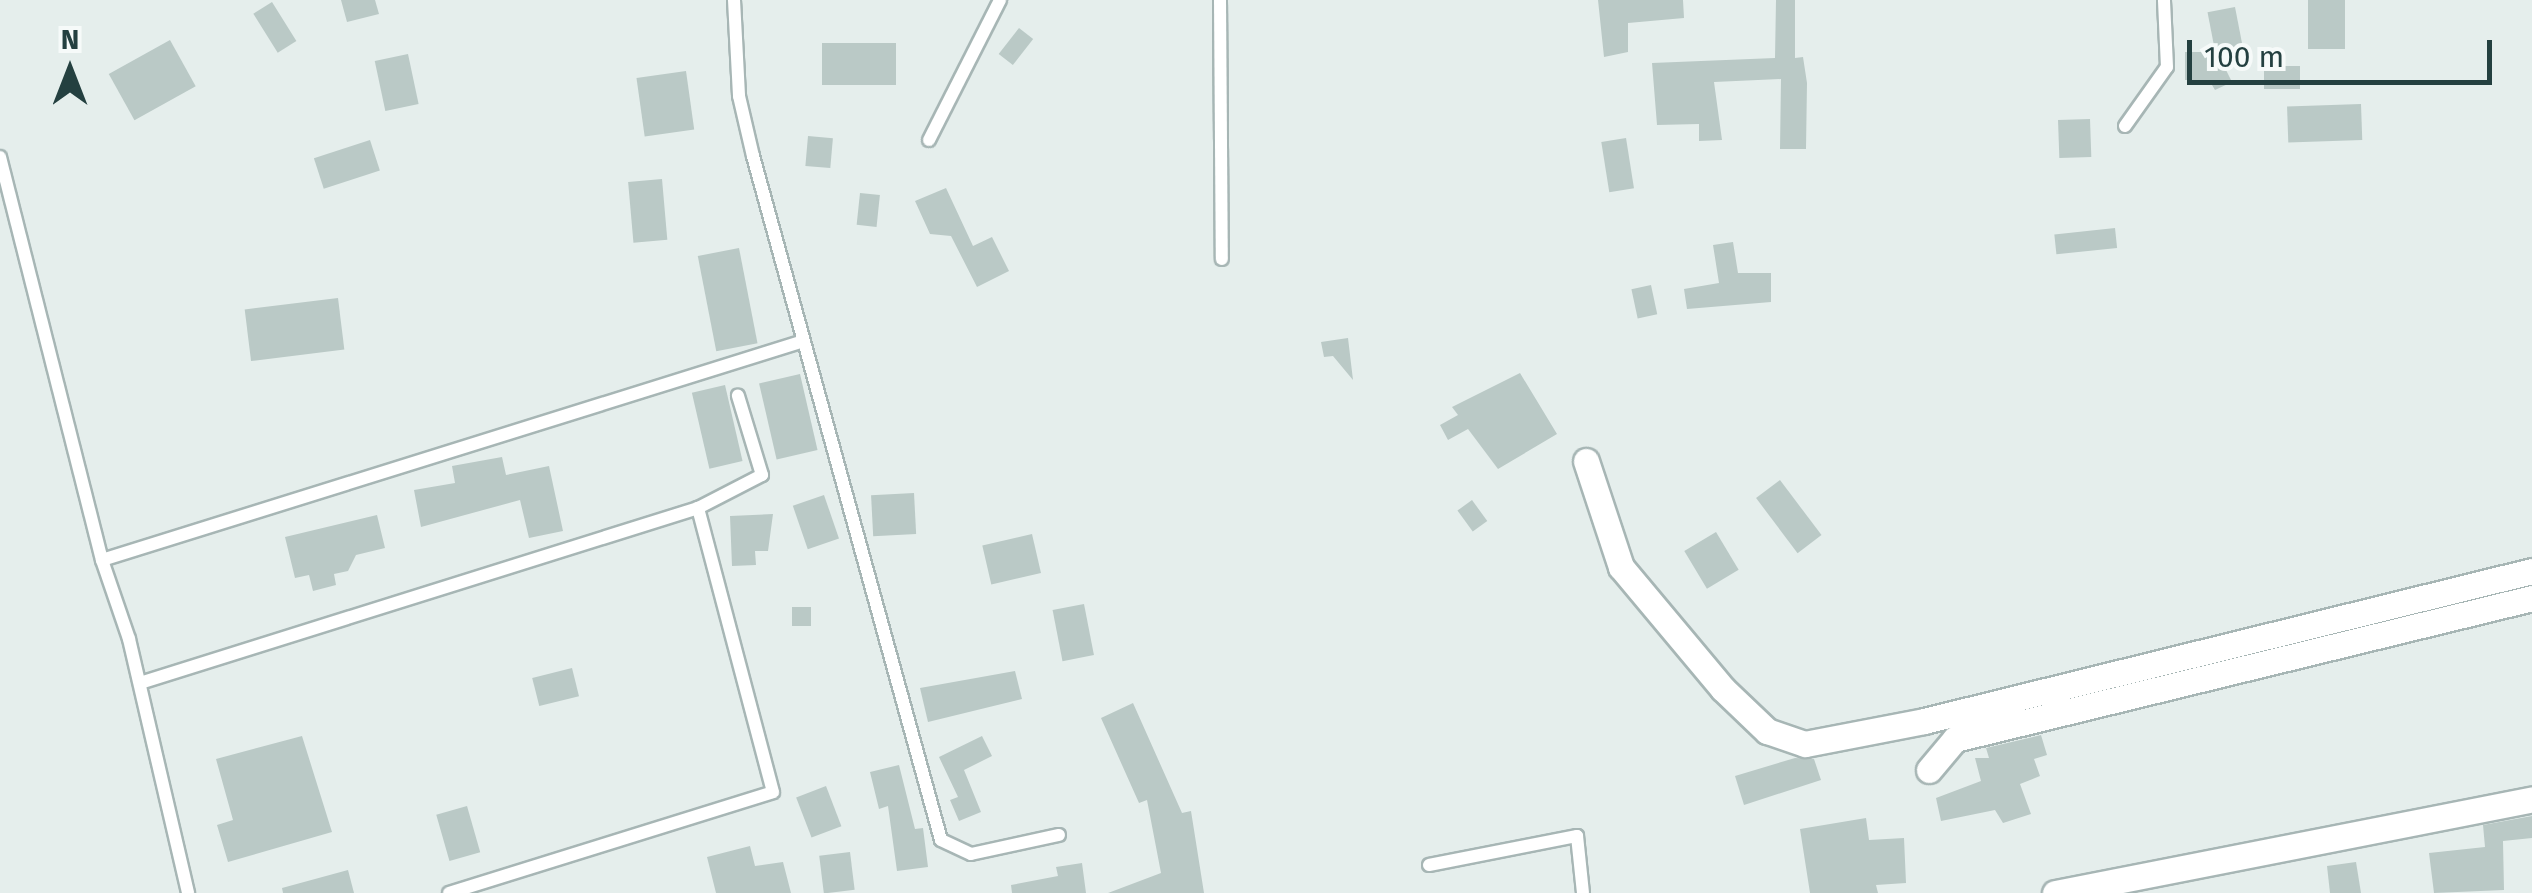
<!DOCTYPE html>
<html>
<head>
<meta charset="utf-8">
<style>
  body { margin:0 }
  #map { position:relative; width:2532px; height:893px; overflow:hidden; background:#e5eeec; font-family:"Fira Sans",sans-serif }
  div>[style] { position:absolute }
  [style*='--x'] { left:calc(var(--x)*1px); top:calc(var(--y)*1px); width:calc(var(--w)*1px); rotate:calc(var(--a)*1deg) }
  .building>* { inset:0; background:#bac9c6; transform-origin:0 0 }
  .roads { filter:drop-shadow(2px 0 #a7b6b5) drop-shadow(-2px 0 #a7b6b5) drop-shadow(0 2px #a7b6b5) drop-shadow(0 -2px #a7b6b5) }
  .lane>* { height:12px; margin:-6px; padding:0 6px; transform-origin:6px; border-radius:6px; background:#fff }
  .street>* { height:25px; margin:-12.5px; padding:0 12.5px; transform-origin:12.5px; border-radius:12.5px; background:#fff }
  span { translate:-50% -50%; white-space:nowrap; text-align:center; line-height:1.15; -webkit-text-stroke:10px #f6faf9; paint-order:stroke }
  .north { position:absolute; left:20px; top:20px; width:100px; height:100px; -webkit-text-stroke:8px #f6faf9; paint-order:stroke; rotate:0deg; font-size:28px; font-weight:700; line-height:40px; text-align:center; color:#244040 }
  .north::after { content:''; display:block; margin:auto; width:35px; height:45px; background:#244040; clip-path:polygon(50% 0,100% 100%,50% 72%,0 100%) }
  .scale { position:absolute; left:2187px; top:40px; width:305px; height:45px; box-sizing:border-box; border:5px solid #244040; border-top:0; padding-left:12px; font-size:30px; line-height:35px; white-space:nowrap; color:#244040; -webkit-text-stroke:8px #f6faf9; paint-order:stroke }
</style>
</head>
<body>
<div id="map">
  <div class="building">
    <i style="clip-path:polygon(341px 0,375px 0,379px 14px,347px 22px)"></i>
    <i style="clip-path:polygon(1598px 0,1683px 0,1684px 18px,1628px 23px,1628px 52px,1604px 57px)"></i>
    <i style="clip-path:polygon(1776px 0,1795px 0,1795px 58px,1803px 57px,1807px 83px,1806px 149px,1780px 149px,1781px 79px,1714px 82px,1722px 140px,1699px 141px,1699px 124px,1657px 125px,1652px 63px,1775px 58px)"></i>
    <i style="left:2308px;top:0;width:37px;height:49px"></i>
    <i style="left:272px;top:2px;width:46px;height:22px;rotate:58deg"></i>
    <i style="left:2235px;top:7px;width:41px;height:28px;rotate:79deg"></i>
    <i style="left:1019px;top:28px;width:18px;height:33px;rotate:38deg"></i>
    <i style="left:170px;top:40px;width:53px;height:70px;rotate:61deg"></i>
    <i style="left:822px;top:43px;width:74px;height:42px"></i>
    <i style="clip-path:polygon(2185px 52px,2217px 52px,2232px 82px,2215px 90px,2209px 80px,2185px 80px)"></i>
    <i style="left:408px;top:54px;width:51px;height:34px;rotate:78deg"></i>
    <i style="left:2264px;top:66px;width:36px;height:23px"></i>
    <i style="left:686px;top:71px;width:59px;height:50px;rotate:82deg"></i>
    <i style="left:2361px;top:104px;width:36px;height:74px;rotate:88deg"></i>
    <i style="left:2090px;top:119px;width:38px;height:32px;rotate:88deg"></i>
    <i style="left:808px;top:136px;width:25px;height:30px;rotate:5deg"></i>
    <i style="left:1626px;top:138px;width:51px;height:25px;rotate:81deg"></i>
    <i style="left:370px;top:140px;width:32px;height:59px;rotate:72deg"></i>
    <i style="left:662px;top:179px;width:61px;height:34px;rotate:85deg"></i>
    <i style="clip-path:polygon(946px 188px,973px 246px,992px 237px,1009px 271px,977px 287px,951px 236px,930px 234px,915px 201px)"></i>
    <i style="left:860px;top:193px;width:20px;height:32px;rotate:6deg"></i>
    <i style="left:2115px;top:228px;width:20px;height:61px;rotate:84deg"></i>
    <i style="clip-path:polygon(1733px 242px,1738px 273px,1771px 273px,1771px 302px,1687px 309px,1684px 289px,1719px 283px,1713px 245px)"></i>
    <i style="left:739px;top:248px;width:97px;height:42px;rotate:79deg"></i>
    <i style="left:1651px;top:285px;width:30px;height:20px;rotate:78deg"></i>
    <i style="left:338px;top:298px;width:52px;height:94px;rotate:83deg"></i>
    <i style="clip-path:polygon(1348px 338px,1353px 380px,1333px 356px,1324px 357px,1321px 342px)"></i>
    <i style="clip-path:polygon(1520px 373px,1557px 434px,1498px 469px,1468px 429px,1448px 440px,1440px 425px,1458px 415px,1452px 407px)"></i>
    <i style="left:800px;top:374px;width:78px;height:42px;rotate:77deg"></i>
    <i style="left:725px;top:385px;width:78px;height:34px;rotate:77deg"></i>
    <i style="clip-path:polygon(502px 457px,506px 475px,549px 466px,563px 531px,529px 538px,520px 500px,421px 527px,414px 490px,455px 483px,452px 466px)"></i>
    <i style="left:1780px;top:480px;width:69px;height:30px;rotate:53deg"></i>
    <i style="left:914px;top:493px;width:41px;height:43px;rotate:87deg"></i>
    <i style="left:824px;top:495px;width:46px;height:33px;rotate:71deg"></i>
    <i style="left:1472px;top:500px;width:26px;height:18px;rotate:54deg"></i>
    <i style="clip-path:polygon(773px 514px,768px 551px,755px 551px,756px 565px,732px 566px,730px 516px)"></i>
    <i style="clip-path:polygon(377px 515px,385px 548px,356px 555px,348px 571px,334px 574px,336px 585px,313px 591px,309px 575px,295px 578px,285px 537px)"></i>
    <i style="left:1716px;top:532px;width:44px;height:37px;rotate:59deg"></i>
    <i style="left:1032px;top:534px;width:40px;height:51px;rotate:77deg"></i>
    <i style="left:1084px;top:604px;width:52px;height:32px;rotate:79deg"></i>
    <i style="left:811px;top:607px;width:19px;height:19px;rotate:90deg"></i>
    <i style="left:572px;top:668px;width:29px;height:41px;rotate:76deg"></i>
    <i style="clip-path:polygon(1015px 671px,1022px 699px,928px 722px,920px 688px)"></i>
    <i style="clip-path:polygon(1133px 703px,1182px 813px,1191px 811px,1204px 893px,1108px 893px,1161px 873px,1147px 800px,1139px 803px,1101px 718px)"></i>
    <i style="clip-path:polygon(2041px 735px,2047px 755px,2034px 759px,2040px 776px,2020px 784px,2031px 814px,2003px 823px,1995px 810px,1941px 821px,1936px 798px,1981px 781px,1975px 758px,1989px 758px,1986px 748px)"></i>
    <i style="clip-path:polygon(302px 736px,332px 832px,228px 862px,217px 825px,233px 820px,216px 759px)"></i>
    <i style="clip-path:polygon(982px 736px,992px 756px,964px 770px,981px 812px,959px 821px,950px 800px,958px 797px,939px 757px)"></i>
    <i style="clip-path:polygon(1795px 758px,1814px 759px,1821px 780px,1744px 805px,1735px 776px)"></i>
    <i style="clip-path:polygon(899px 765px,915px 829px,923px 828px,928px 867px,897px 871px,888px 806px,879px 809px,870px 772px)"></i>
    <i style="left:826px;top:786px;width:43px;height:32px;rotate:69deg"></i>
    <i style="left:467px;top:806px;width:48px;height:32px;rotate:74deg"></i>
    <i style="clip-path:polygon(2532px 816px,2532px 838px,2503px 841px,2504px 890px,2434px 893px,2429px 853px,2485px 847px,2483px 825px)"></i>
    <i style="clip-path:polygon(1866px 818px,1869px 840px,1904px 838px,1906px 883px,1876px 885px,1878px 893px,1810px 893px,1800px 829px)"></i>
    <i style="clip-path:polygon(750px 846px,755px 866px,783px 862px,791px 893px,716px 893px,707px 857px)"></i>
    <i style="left:850px;top:852px;width:38px;height:31px;rotate:83deg"></i>
    <i style="clip-path:polygon(2356px 862px,2361px 893px,2330px 893px,2327px 866px)"></i>
    <i style="clip-path:polygon(1082px 863px,1086px 893px,1012px 893px,1011px 885px,1058px 876px,1056px 867px)"></i>
    <i style="clip-path:polygon(348px 870px,354px 893px,283px 893px,282px 888px)"></i>
  </div>
  <div class="roads">
    <div class="lane">
      <i style="--x:734;--y:0;--w:96;--a:87"></i>
      <i style="--x:739;--y:96;--w:62;--a:76.9"></i>
      <i style="--x:753;--y:156;--w:709;--a:74.63"></i>
      <i style="--x:941;--y:840;--w:33;--a:25"></i>
      <i style="--x:971;--y:854;--w:90;--a:-12.2"></i>
      <i style="--x:1220;--y:0;--w:259;--a:89.6"></i>
      <i style="--x:2125;--y:126;--w:72;--a:-54.6"></i>
      <i style="--x:2167;--y:67;--w:67;--a:-92.6"></i>
      <i style="--x:929;--y:140;--w:157;--a:-63.1"></i>
      <i style="--x:0;--y:157;--w:416;--a:75.8"></i>
      <i style="--x:102;--y:560;--w:83;--a:71.1"></i>
      <i style="--x:129;--y:639;--w:261;--a:76.9"></i>
      <i style="--x:102;--y:560;--w:735;--a:-17.33"></i>
      <i style="--x:140;--y:683;--w:585;--a:-17.41"></i>
      <i style="--x:698;--y:508;--w:72;--a:-27.3"></i>
      <i style="--x:762;--y:475;--w:83;--a:-106.9"></i>
      <i style="--x:1429;--y:865;--w:151;--a:-11.1"></i>
      <i style="--x:1577;--y:836;--w:57;--a:84"></i>
      <i style="--x:449;--y:893;--w:339;--a:-17.3"></i>
      <i style="--x:773;--y:792;--w:294;--a:-104.8"></i>
    </div>
    <div class="street">
      <i style="--x:1586;--y:461;--w:112;--a:71.7"></i>
      <i style="--x:1621;--y:567;--w:159;--a:50.1"></i>
      <i style="--x:1723;--y:689;--w:61;--a:43.7"></i>
      <i style="--x:1767;--y:731;--w:40;--a:18.9"></i>
      <i style="--x:1805;--y:744;--w:121;--a:-10.9"></i>
      <i style="--x:1924;--y:721;--w:626;--a:-13.86"></i>
      <i style="--x:1929;--y:770;--w:40;--a:-50"></i>
      <i style="--x:1955;--y:739;--w:594;--a:-13.73"></i>
      <i style="--x:2055;--y:893;--w:486;--a:-11.1"></i>
    </div>
  </div>
  <div class="north">N</div>
  <div class="scale">100 m</div>
</div>
</body>
</html>
